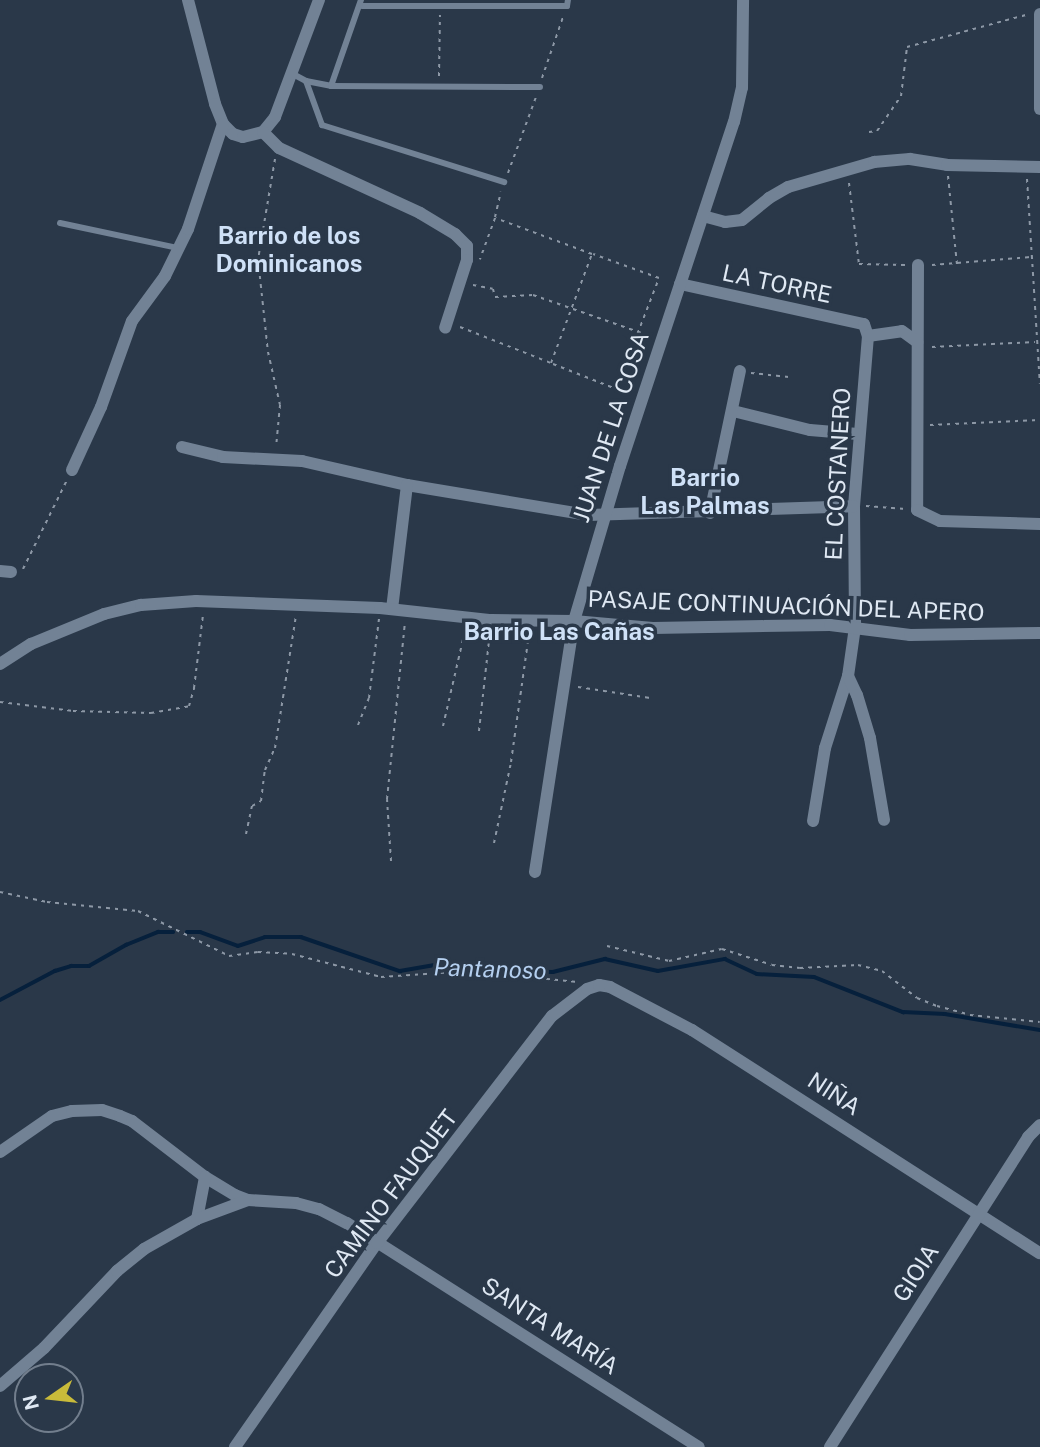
<!DOCTYPE html>
<html>
<head>
<meta charset="utf-8">
<style>
  body { margin:0 }
  #map { position:relative; width:1040px; height:1447px; overflow:hidden; background:#2a3849; font-family:"Public Sans",sans-serif }
  div>[style] { position:absolute }
  [style*='--x'] { left:calc(var(--x)*1px); top:calc(var(--y)*1px); width:calc(var(--w)*1px); rotate:calc(var(--a)*1deg) }
  .stream>* { height:3.5px; margin:-1.75px; padding:0 1.75px; transform-origin:1.75px; border-radius:1.75px; background:#06203c }
  .path>* { height:2px; margin-top:-1px; transform-origin:0; background:repeating-linear-gradient(90deg,#8d98a6 0 3.5px,transparent 0 8.5px) }
  .service>* { height:6px; margin:-3px; padding:0 3px; transform-origin:3px; border-radius:3px; background:#728295 }
  .minor>* { height:12px; margin:-6px; padding:0 6px; transform-origin:6px; border-radius:6px; background:#728295 }
  span { translate:-50% -50%; white-space:nowrap; text-align:center; line-height:1.15; -webkit-text-stroke:7px #2a3849; paint-order:stroke }
  .street-label { font-size:23px; color:#dfe8f3 }
  .neighbourhood-label { font-size:24px; color:#cfe1f7; font-weight:700 }
  .water-label { font-size:24px; color:#b4cfef; font-style:italic }
  .north { position:absolute; left:14px; top:1363px; width:70px; height:70px; box-sizing:border-box; background:#2a3849; border:2px solid #727e8d; border-radius:50%; rotate:256deg; font-size:19px; font-weight:700; line-height:28px; text-align:center; color:#dfe8f3 }
  .north::after { content:''; display:block; margin:auto; width:24px; height:32px; background:#c9bb3a; clip-path:polygon(50% 0,100% 100%,50% 72%,0 100%) }
</style>
</head>
<body>
<div id="map">
  <div class="stream">
    <i style="--x:187;--y:932;--w:13;--a:0"></i>
    <i style="--x:200;--y:932;--w:40;--a:20.2"></i>
    <i style="--x:238;--y:946;--w:28;--a:-18"></i>
    <i style="--x:265;--y:937;--w:36;--a:0"></i>
    <i style="--x:301;--y:937;--w:105;--a:19"></i>
    <i style="--x:400;--y:971;--w:48;--a:-9.7"></i>
    <i style="--x:447;--y:963;--w:57;--a:8.1"></i>
    <i style="--x:503;--y:971;--w:50;--a:1.1"></i>
    <i style="--x:553;--y:972;--w:54;--a:-14"></i>
    <i style="--x:605;--y:959;--w:54;--a:12.8"></i>
    <i style="--x:658;--y:971;--w:68;--a:-10.2"></i>
    <i style="--x:725;--y:959;--w:35;--a:25"></i>
    <i style="--x:757;--y:974;--w:57;--a:3"></i>
    <i style="--x:814;--y:977;--w:96;--a:21.5"></i>
    <i style="--x:903;--y:1012;--w:42;--a:2.7"></i>
    <i style="--x:945;--y:1014;--w:96;--a:9.6"></i>
    <i style="--x:0;--y:1000;--w:62;--a:-27.8"></i>
    <i style="--x:55;--y:971;--w:17;--a:-17"></i>
    <i style="--x:71;--y:966;--w:18;--a:0"></i>
    <i style="--x:89;--y:966;--w:43;--a:-29.6"></i>
    <i style="--x:126;--y:945;--w:35;--a:-22"></i>
    <i style="--x:158;--y:932;--w:15;--a:0"></i>
  </div>
  <div class="path">
    <i style="--x:439;--y:76;--w:61;--a:-89.1"></i>
    <i style="--x:542;--y:78;--w:65;--a:-71"></i>
    <i style="--x:869;--y:132;--w:8;--a:-7"></i>
    <i style="--x:877;--y:131;--w:42;--a:-55.6"></i>
    <i style="--x:901;--y:96;--w:49;--a:-83"></i>
    <i style="--x:907;--y:47;--w:126;--a:-15.1"></i>
    <i style="--x:275;--y:159;--w:101;--a:99.6"></i>
    <i style="--x:258;--y:259;--w:94;--a:83.9"></i>
    <i style="--x:268;--y:352;--w:54;--a:77.2"></i>
    <i style="--x:280;--y:405;--w:42;--a:95.4"></i>
    <i style="--x:508;--y:173;--w:81;--a:-69.8"></i>
    <i style="--x:948;--y:176;--w:89;--a:84.2"></i>
    <i style="--x:1027;--y:179;--w:205;--a:86.4"></i>
    <i style="--x:849;--y:183;--w:82;--a:83"></i>
    <i style="--x:859;--y:264;--w:46;--a:1.2"></i>
    <i style="--x:495;--y:217;--w:26;--a:-77"></i>
    <i style="--x:932;--y:265;--w:99;--a:-4.6"></i>
    <i style="--x:473;--y:285;--w:20;--a:11"></i>
    <i style="--x:493;--y:289;--w:8;--a:76"></i>
    <i style="--x:495;--y:297;--w:38;--a:-3"></i>
    <i style="--x:533;--y:295;--w:124;--a:19.3"></i>
    <i style="--x:460;--y:327;--w:98;--a:21.6"></i>
    <i style="--x:551;--y:363;--w:116;--a:-69.4"></i>
    <i style="--x:592;--y:254;--w:103;--a:-159.6"></i>
    <i style="--x:495;--y:218;--w:44;--a:110.1"></i>
    <i style="--x:932;--y:347;--w:103;--a:-2.8"></i>
    <i style="--x:553;--y:364;--w:68;--a:21.6"></i>
    <i style="--x:616;--y:389;--w:119;--a:-68.8"></i>
    <i style="--x:659;--y:278;--w:70;--a:-160"></i>
    <i style="--x:751;--y:373;--w:38;--a:6"></i>
    <i style="--x:930;--y:425;--w:110;--a:-2.6"></i>
    <i style="--x:866;--y:506;--w:40;--a:4.3"></i>
    <i style="--x:23;--y:569;--w:99;--a:-63.7"></i>
    <i style="--x:578;--y:687;--w:73;--a:8.7"></i>
    <i style="--x:0;--y:702;--w:74;--a:7"></i>
    <i style="--x:73;--y:711;--w:78;--a:1.5"></i>
    <i style="--x:151;--y:713;--w:39;--a:-10"></i>
    <i style="--x:189;--y:706;--w:19;--a:-74"></i>
    <i style="--x:194;--y:688;--w:74;--a:-83"></i>
    <i style="--x:358;--y:725;--w:29;--a:-68"></i>
    <i style="--x:369;--y:698;--w:80;--a:-82.8"></i>
    <i style="--x:443;--y:726;--w:98;--a:-77"></i>
    <i style="--x:479;--y:731;--w:101;--a:-83.7"></i>
    <i style="--x:246;--y:834;--w:29;--a:-78"></i>
    <i style="--x:252;--y:806;--w:10;--a:-29"></i>
    <i style="--x:261;--y:801;--w:31;--a:-83"></i>
    <i style="--x:265;--y:770;--w:24;--a:-66"></i>
    <i style="--x:275;--y:748;--w:134;--a:-81"></i>
    <i style="--x:494;--y:843;--w:83;--a:-78.1"></i>
    <i style="--x:511;--y:762;--w:129;--a:-82"></i>
    <i style="--x:391;--y:861;--w:62;--a:-93.7"></i>
    <i style="--x:387;--y:799;--w:178;--a:-84.2"></i>
    <i style="--x:0;--y:892;--w:48;--a:12"></i>
    <i style="--x:47;--y:902;--w:91;--a:5.6"></i>
    <i style="--x:138;--y:911;--w:102;--a:26.3"></i>
    <i style="--x:229;--y:956;--w:29;--a:-8"></i>
    <i style="--x:258;--y:952;--w:34;--a:3"></i>
    <i style="--x:292;--y:954;--w:92;--a:14.5"></i>
    <i style="--x:381;--y:977;--w:89;--a:-3.9"></i>
    <i style="--x:470;--y:971;--w:108;--a:5.9"></i>
    <i style="--x:607;--y:946;--w:64;--a:13.6"></i>
    <i style="--x:669;--y:961;--w:54;--a:-12.8"></i>
    <i style="--x:722;--y:949;--w:52;--a:17.7"></i>
    <i style="--x:772;--y:965;--w:28;--a:6"></i>
    <i style="--x:800;--y:968;--w:58;--a:-3"></i>
    <i style="--x:858;--y:965;--w:25;--a:14"></i>
    <i style="--x:882;--y:971;--w:44;--a:37.6"></i>
    <i style="--x:917;--y:998;--w:22;--a:22"></i>
    <i style="--x:937;--y:1006;--w:34;--a:15"></i>
    <i style="--x:970;--y:1015;--w:70;--a:5.7"></i>
  </div>
  <div class="service">
    <i style="--x:362;--y:6;--w:205;--a:0"></i>
    <i style="--x:567;--y:6;--w:6;--a:-81"></i>
    <i style="--x:291;--y:73;--w:17;--a:28"></i>
    <i style="--x:306;--y:81;--w:25;--a:11"></i>
    <i style="--x:331;--y:86;--w:91;--a:-70.8"></i>
    <i style="--x:306;--y:81;--w:47;--a:70"></i>
    <i style="--x:322;--y:125;--w:191;--a:17.4"></i>
    <i style="--x:331;--y:86;--w:209;--a:0.3"></i>
    <i style="--x:60;--y:223;--w:121;--a:12"></i>
  </div>
  <div class="minor">
    <i style="--x:188;--y:0;--w:107;--a:75.4"></i>
    <i style="--x:215;--y:104;--w:22;--a:68"></i>
    <i style="--x:223;--y:124;--w:14;--a:45"></i>
    <i style="--x:233;--y:134;--w:10;--a:17"></i>
    <i style="--x:243;--y:137;--w:21;--a:-14"></i>
    <i style="--x:263;--y:132;--w:19;--a:-51"></i>
    <i style="--x:275;--y:117;--w:125;--a:-69.4"></i>
    <i style="--x:1040;--y:14;--w:95;--a:90"></i>
    <i style="--x:263;--y:132;--w:23;--a:45"></i>
    <i style="--x:279;--y:148;--w:155;--a:24.7"></i>
    <i style="--x:420;--y:213;--w:41;--a:31"></i>
    <i style="--x:455;--y:234;--w:17;--a:45"></i>
    <i style="--x:467;--y:246;--w:14;--a:90"></i>
    <i style="--x:467;--y:260;--w:71;--a:107.9"></i>
    <i style="--x:703;--y:216;--w:23;--a:15"></i>
    <i style="--x:725;--y:222;--w:17;--a:-7"></i>
    <i style="--x:742;--y:220;--w:35;--a:-39"></i>
    <i style="--x:769;--y:198;--w:22;--a:-30"></i>
    <i style="--x:788;--y:187;--w:90;--a:-16.2"></i>
    <i style="--x:874;--y:162;--w:36;--a:-5"></i>
    <i style="--x:910;--y:159;--w:37;--a:9"></i>
    <i style="--x:947;--y:165;--w:93;--a:1.2"></i>
    <i style="--x:918;--y:265;--w:245;--a:90.2"></i>
    <i style="--x:917;--y:510;--w:25;--a:26"></i>
    <i style="--x:940;--y:521;--w:100;--a:1.7"></i>
    <i style="--x:680;--y:284;--w:188;--a:12.3"></i>
    <i style="--x:864;--y:324;--w:13;--a:72"></i>
    <i style="--x:868;--y:336;--w:171;--a:94.7"></i>
    <i style="--x:854;--y:506;--w:121;--a:89.5"></i>
    <i style="--x:855;--y:627;--w:49;--a:98.1"></i>
    <i style="--x:848;--y:676;--w:76;--a:107.7"></i>
    <i style="--x:825;--y:748;--w:74;--a:99.3"></i>
    <i style="--x:868;--y:336;--w:34;--a:-8"></i>
    <i style="--x:902;--y:331;--w:19;--a:36"></i>
    <i style="--x:733;--y:411;--w:79;--a:13.9"></i>
    <i style="--x:810;--y:430;--w:48;--a:4.8"></i>
    <i style="--x:182;--y:447;--w:42;--a:13.7"></i>
    <i style="--x:223;--y:457;--w:79;--a:2.9"></i>
    <i style="--x:302;--y:461;--w:108;--a:12.9"></i>
    <i style="--x:407;--y:485;--w:184;--a:9.4"></i>
    <i style="--x:589;--y:515;--w:265;--a:-1.9"></i>
    <i style="--x:72;--y:470;--w:69;--a:-65.3"></i>
    <i style="--x:101;--y:407;--w:91;--a:-70.2"></i>
    <i style="--x:132;--y:321;--w:56;--a:-53.7"></i>
    <i style="--x:165;--y:276;--w:52;--a:-63.9"></i>
    <i style="--x:188;--y:229;--w:111;--a:-71.6"></i>
    <i style="--x:710;--y:513;--w:145;--a:-78.1"></i>
    <i style="--x:0;--y:571;--w:11;--a:5"></i>
    <i style="--x:392;--y:609;--w:125;--a:-83.1"></i>
    <i style="--x:0;--y:664;--w:37;--a:-33"></i>
    <i style="--x:31;--y:644;--w:79;--a:-22.3"></i>
    <i style="--x:104;--y:614;--w:38;--a:-14"></i>
    <i style="--x:141;--y:605;--w:55;--a:-4.2"></i>
    <i style="--x:196;--y:601;--w:184;--a:2.2"></i>
    <i style="--x:380;--y:608;--w:112;--a:6.2"></i>
    <i style="--x:491;--y:620;--w:83;--a:0.7"></i>
    <i style="--x:574;--y:621;--w:79;--a:5.1"></i>
    <i style="--x:653;--y:628;--w:177;--a:-1"></i>
    <i style="--x:830;--y:625;--w:81;--a:7.1"></i>
    <i style="--x:910;--y:635;--w:130;--a:-0.9"></i>
    <i style="--x:848;--y:676;--w:21;--a:65"></i>
    <i style="--x:857;--y:695;--w:45;--a:73.2"></i>
    <i style="--x:870;--y:738;--w:83;--a:80.3"></i>
    <i style="--x:535;--y:872;--w:254;--a:-81.2"></i>
    <i style="--x:574;--y:621;--w:162;--a:-73.5"></i>
    <i style="--x:620;--y:466;--w:362;--a:-71.7"></i>
    <i style="--x:734;--y:122;--w:35;--a:-77"></i>
    <i style="--x:742;--y:88;--w:88;--a:-89.3"></i>
    <i style="--x:0;--y:1152;--w:63;--a:-34.7"></i>
    <i style="--x:52;--y:1116;--w:21;--a:-14"></i>
    <i style="--x:72;--y:1111;--w:30;--a:-2"></i>
    <i style="--x:102;--y:1110;--w:19;--a:18"></i>
    <i style="--x:120;--y:1116;--w:13;--a:23"></i>
    <i style="--x:132;--y:1121;--w:92;--a:37.5"></i>
    <i style="--x:205;--y:1177;--w:35;--a:31"></i>
    <i style="--x:235;--y:1195;--w:14;--a:21"></i>
    <i style="--x:248;--y:1200;--w:48;--a:3.6"></i>
    <i style="--x:296;--y:1203;--w:24;--a:15"></i>
    <i style="--x:319;--y:1209;--w:31;--a:27"></i>
    <i style="--x:347;--y:1223;--w:417;--a:32.5"></i>
    <i style="--x:197;--y:1219;--w:43;--a:-79.2"></i>
    <i style="--x:0;--y:1386;--w:58;--a:-40.8"></i>
    <i style="--x:44;--y:1348;--w:106;--a:-46.5"></i>
    <i style="--x:117;--y:1271;--w:35;--a:-39"></i>
    <i style="--x:144;--y:1249;--w:61;--a:-29.5"></i>
    <i style="--x:197;--y:1219;--w:54;--a:-20.4"></i>
    <i style="--x:235;--y:1447;--w:249;--a:-55.2"></i>
    <i style="--x:377;--y:1243;--w:287;--a:-52.4"></i>
    <i style="--x:552;--y:1016;--w:44;--a:-37.6"></i>
    <i style="--x:587;--y:989;--w:13;--a:-18"></i>
    <i style="--x:599;--y:985;--w:11;--a:10"></i>
    <i style="--x:610;--y:987;--w:93;--a:27.7"></i>
    <i style="--x:692;--y:1030;--w:413;--a:32.7"></i>
    <i style="--x:830;--y:1447;--w:368;--a:-57.4"></i>
    <i style="--x:1028;--y:1137;--w:17;--a:-45"></i>
  </div>
  <div class="street-label">
    <span style="left:777px;top:284px;rotate:12deg">LA TORRE</span>
    <span style="left:611px;top:427px;rotate:-72deg">JUAN DE LA COSA</span>
    <span style="left:838px;top:474px;rotate:-87deg">EL COSTANERO</span>
    <span style="left:786px;top:606px;rotate:2deg">PASAJE CONTINUACIÓN DEL APERO</span>
    <span style="left:834px;top:1094px;rotate:33deg">NIÑA</span>
    <span style="left:391px;top:1194px;rotate:-53deg">CAMINO FAUQUET</span>
    <span style="left:916px;top:1273px;rotate:-57deg">GIOIA</span>
    <span style="left:550px;top:1326px;rotate:33deg">SANTA MARÍA</span>
  </div>
  <div class="neighbourhood-label">
    <span style="left:289px;top:250px">Barrio de los<br>Dominicanos</span>
    <span style="left:705px;top:492px">Barrio<br>Las Palmas</span>
    <span style="left:559px;top:632px">Barrio Las Cañas</span>
  </div>
  <div class="water-label">
    <span style="left:490px;top:969px;rotate:2deg">Pantanoso</span>
  </div>
  <div class="north">N</div>
</div>
</body>
</html>
